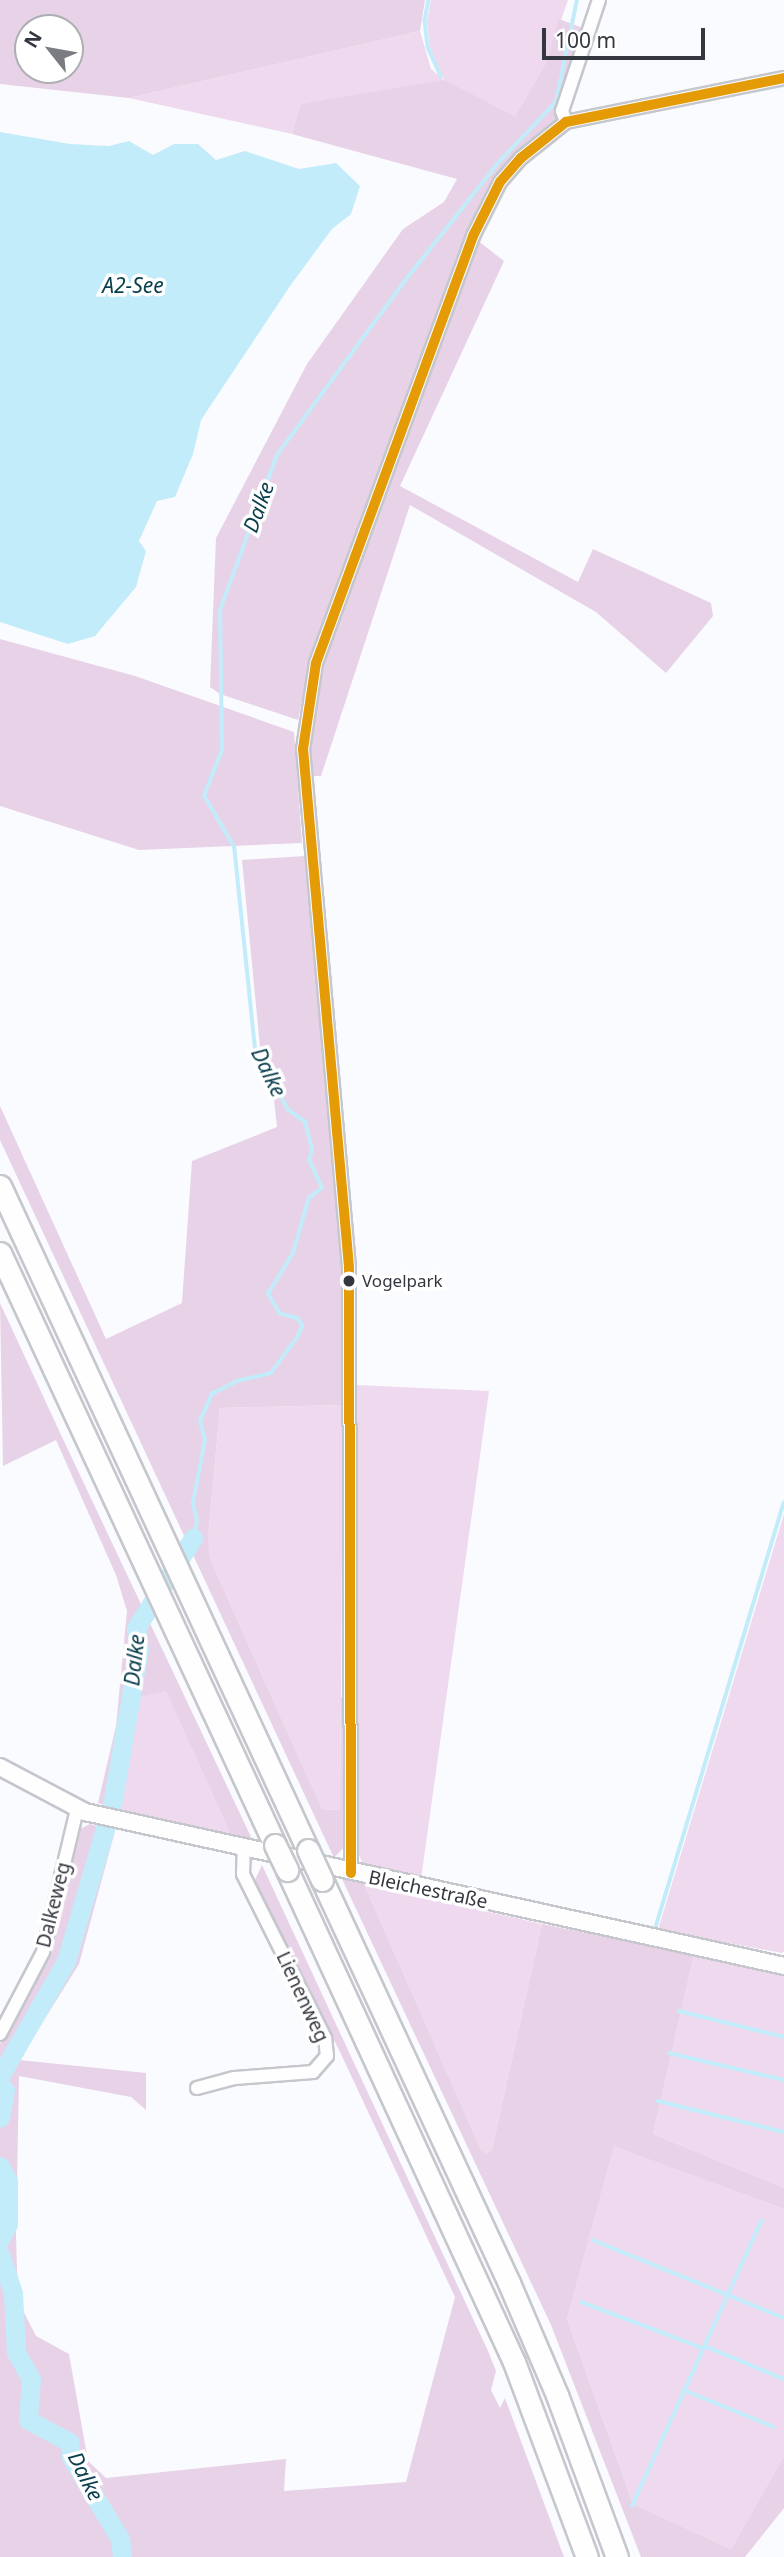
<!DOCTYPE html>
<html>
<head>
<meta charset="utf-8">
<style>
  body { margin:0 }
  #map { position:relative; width:784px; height:2557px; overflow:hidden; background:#fafbfe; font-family:"Noto Sans",sans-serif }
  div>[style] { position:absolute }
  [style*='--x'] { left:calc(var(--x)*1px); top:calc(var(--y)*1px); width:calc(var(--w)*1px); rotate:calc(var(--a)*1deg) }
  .green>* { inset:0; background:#eed9ee }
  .forest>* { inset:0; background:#e7d2e7 }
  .water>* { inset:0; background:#c3ecfa }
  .stream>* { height:3.5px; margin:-1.75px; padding:0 1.75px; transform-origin:1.75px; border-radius:1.75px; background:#c3ecfa }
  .river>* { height:19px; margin:-9.5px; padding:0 9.5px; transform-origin:9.5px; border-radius:9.5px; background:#c3ecfa }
  .roads { filter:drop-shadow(2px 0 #c5c7cc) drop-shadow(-2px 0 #c5c7cc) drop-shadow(0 2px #c5c7cc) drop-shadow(0 -2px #c5c7cc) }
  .street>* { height:12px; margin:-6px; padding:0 6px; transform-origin:6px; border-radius:6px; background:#fefeff }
  .secondary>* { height:16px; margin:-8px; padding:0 8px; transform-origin:8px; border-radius:8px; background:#fefeff }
  .highway>* { height:21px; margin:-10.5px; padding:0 10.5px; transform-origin:10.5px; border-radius:10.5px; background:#fefeff }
  .bridges { filter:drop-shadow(2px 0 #c5c7cc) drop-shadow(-2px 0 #c5c7cc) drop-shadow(0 2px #c5c7cc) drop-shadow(0 -2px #c5c7cc) }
  .highway-bridge>* { height:21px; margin:-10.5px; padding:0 10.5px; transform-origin:10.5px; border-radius:10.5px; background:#fefeff }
  .bus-1>* { height:10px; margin:-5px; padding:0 5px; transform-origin:5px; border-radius:5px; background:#e49b06 }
  .dots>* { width:19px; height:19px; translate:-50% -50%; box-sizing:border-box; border:4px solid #fff; border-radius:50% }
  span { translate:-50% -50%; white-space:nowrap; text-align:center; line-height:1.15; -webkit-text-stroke:7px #fff; paint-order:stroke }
  .bus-label { font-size:17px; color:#353740 }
  .left { translate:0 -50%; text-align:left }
  .street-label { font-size:19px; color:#353740 }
  .water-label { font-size:21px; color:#093e4c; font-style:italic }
  .north { position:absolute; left:14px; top:14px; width:70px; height:70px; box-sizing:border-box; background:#fff; border:2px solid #aeafb3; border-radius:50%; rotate:301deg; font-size:19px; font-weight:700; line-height:28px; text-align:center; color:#353740 }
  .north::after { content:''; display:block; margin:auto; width:24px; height:32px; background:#7a7c82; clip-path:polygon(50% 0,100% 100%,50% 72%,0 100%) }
  .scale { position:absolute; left:542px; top:28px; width:163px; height:32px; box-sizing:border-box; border:4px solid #353740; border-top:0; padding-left:9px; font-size:21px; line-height:24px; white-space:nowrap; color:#353740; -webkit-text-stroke:5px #fff; paint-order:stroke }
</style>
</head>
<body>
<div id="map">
  <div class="green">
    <i style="clip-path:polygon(431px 0,568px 0,547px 61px,515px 116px,444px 81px,302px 104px,292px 134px,129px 98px,420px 31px,431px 69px,444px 80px,430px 48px,427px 21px)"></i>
    <i style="clip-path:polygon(356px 1385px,489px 1391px,421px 1879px,364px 1866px,357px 1851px)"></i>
    <i style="clip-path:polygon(343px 1405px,341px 1697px,340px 1810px,322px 1809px,210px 1559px,208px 1537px,220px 1408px)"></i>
    <i style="clip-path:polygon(784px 1514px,784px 1951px,782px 1953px,658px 1930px)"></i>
    <i style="clip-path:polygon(166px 1690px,231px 1835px,115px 1808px,140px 1697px)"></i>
    <i style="clip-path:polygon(364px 1884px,542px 1924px,492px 2149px,487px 2154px,481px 2150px)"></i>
    <i style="clip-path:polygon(694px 1955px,784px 1974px,784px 2188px,653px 2134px)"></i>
    <i style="clip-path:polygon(614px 2145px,784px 2209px,784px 2456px,731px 2549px,633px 2504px,567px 2319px)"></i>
  </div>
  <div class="forest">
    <i style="clip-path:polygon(evenodd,0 0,425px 0,420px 31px,129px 98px,0 84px,0 0,28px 28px,70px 28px,70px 70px,28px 70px,28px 28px)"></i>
    <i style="clip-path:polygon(559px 19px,583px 28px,556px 122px,517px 153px,496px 180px,469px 233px,310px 660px,298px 720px,220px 694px,210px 687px,216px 538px,307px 364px,403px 229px,444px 202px,457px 179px,292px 134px,301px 104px,444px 80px,515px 116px,547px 61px)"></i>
    <i style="clip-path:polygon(477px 240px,504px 261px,400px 486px,578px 582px,593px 549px,711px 603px,713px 616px,666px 673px,596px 612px,410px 505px,321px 776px,310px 776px,311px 729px,322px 665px)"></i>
    <i style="clip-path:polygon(0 639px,135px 676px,294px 732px,302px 843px,139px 850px,0 806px)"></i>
    <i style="clip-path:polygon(305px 856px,342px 1267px,343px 1405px,220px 1408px,208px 1537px,210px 1559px,322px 1809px,340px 1810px,341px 1697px,346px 1698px,345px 1846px,334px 1858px,0 1140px,0 1106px,106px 1339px,182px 1303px,192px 1161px,277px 1127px,274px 1100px,284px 1091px,260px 1047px,242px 860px)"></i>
    <i style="clip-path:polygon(0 1303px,62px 1437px,252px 1839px,231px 1835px,166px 1691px,140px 1697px,115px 1808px,98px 1803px,116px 1726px,127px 1611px,116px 1575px,56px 1440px,3px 1466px)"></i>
    <i style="clip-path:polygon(90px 1824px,115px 1831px,79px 1964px,19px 2060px,146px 2073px,146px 2110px,131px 2097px,19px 2076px,16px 2236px,18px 2301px,36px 2336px,69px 2354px,88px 2461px,106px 2478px,286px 2459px,284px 2491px,406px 2482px,455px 2297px,340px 2052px,254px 1882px,262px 1865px,488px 2351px,496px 2371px,491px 2390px,500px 2408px,505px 2398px,564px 2557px,0 2557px,0 2044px,48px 1955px,80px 1829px)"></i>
    <i style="clip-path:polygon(342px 1879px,364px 1884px,481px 2150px,487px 2154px,492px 2149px,542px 1924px,694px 1955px,653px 2134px,784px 2188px,784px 2209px,614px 2146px,567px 2319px,633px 2504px,731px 2549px,784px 2456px,784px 2508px,745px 2557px,641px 2557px,551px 2325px)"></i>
  </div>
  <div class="water">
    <i style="clip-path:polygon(0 132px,70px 144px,109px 146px,129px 141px,153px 155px,174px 144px,198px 144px,216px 160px,245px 151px,299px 169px,336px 163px,360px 186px,351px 214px,332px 229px,290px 286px,201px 420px,193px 454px,175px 497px,157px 501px,139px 541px,146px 551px,136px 587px,95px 636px,68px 644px,0 622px)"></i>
  </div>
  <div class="stream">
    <i style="--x:429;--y:0;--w:21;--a:101"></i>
    <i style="--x:425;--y:21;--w:26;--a:83"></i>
    <i style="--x:428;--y:47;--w:32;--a:66"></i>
    <i style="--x:731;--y:95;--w:54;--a:-10.7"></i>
    <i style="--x:193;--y:1538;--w:16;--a:-76"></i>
    <i style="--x:197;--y:1522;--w:19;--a:-102"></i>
    <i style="--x:193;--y:1503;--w:64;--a:-79.2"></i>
    <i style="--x:205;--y:1440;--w:20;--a:-105"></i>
    <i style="--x:200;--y:1421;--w:30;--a:-66"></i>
    <i style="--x:212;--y:1394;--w:28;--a:-27"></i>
    <i style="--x:237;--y:1381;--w:35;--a:-13"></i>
    <i style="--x:271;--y:1373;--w:46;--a:-53.9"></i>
    <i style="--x:298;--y:1336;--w:11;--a:-68"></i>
    <i style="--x:302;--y:1326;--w:8;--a:-120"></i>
    <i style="--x:298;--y:1319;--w:19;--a:-164"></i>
    <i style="--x:280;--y:1314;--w:23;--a:-121"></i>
    <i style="--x:268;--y:1294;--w:48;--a:-58.6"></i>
    <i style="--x:293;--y:1253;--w:57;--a:-73.8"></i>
    <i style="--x:309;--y:1198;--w:16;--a:-38"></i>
    <i style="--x:322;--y:1188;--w:31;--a:-115"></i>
    <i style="--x:309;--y:1160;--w:10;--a:-73"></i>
    <i style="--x:312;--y:1150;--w:29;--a:-104"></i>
    <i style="--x:305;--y:1122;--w:21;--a:-145"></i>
    <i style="--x:288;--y:1110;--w:69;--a:-118.4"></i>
    <i style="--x:255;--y:1049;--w:203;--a:-95.9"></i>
    <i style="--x:234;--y:847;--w:59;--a:-120.5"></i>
    <i style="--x:204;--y:796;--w:49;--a:-68.6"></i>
    <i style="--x:222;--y:750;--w:140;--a:-90.8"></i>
    <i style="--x:220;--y:610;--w:165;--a:-69.8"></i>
    <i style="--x:277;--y:455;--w:220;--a:-53.7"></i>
    <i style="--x:407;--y:278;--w:148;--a:-51.6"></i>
    <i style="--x:499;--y:162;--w:83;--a:-46.5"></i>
    <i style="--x:556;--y:102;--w:104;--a:-78.4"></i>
    <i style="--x:655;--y:1929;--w:445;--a:-73.2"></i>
    <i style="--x:759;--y:1952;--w:26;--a:13"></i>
    <i style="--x:679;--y:2011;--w:108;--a:13.9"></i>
    <i style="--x:669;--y:2053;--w:118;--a:13.2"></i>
    <i style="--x:658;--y:2101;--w:130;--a:13.8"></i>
    <i style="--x:593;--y:2240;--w:206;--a:22.2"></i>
    <i style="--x:581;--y:2302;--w:130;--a:20.7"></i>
    <i style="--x:705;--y:2346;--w:86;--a:22.7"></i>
    <i style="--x:684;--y:2390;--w:97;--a:22.3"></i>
    <i style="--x:632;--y:2506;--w:313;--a:-65.6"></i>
  </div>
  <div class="river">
    <i style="--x:0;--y:2076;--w:133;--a:-60.1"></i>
    <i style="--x:66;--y:1961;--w:163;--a:-73.6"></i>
    <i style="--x:112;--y:1805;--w:158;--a:-80.2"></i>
    <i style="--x:139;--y:1649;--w:21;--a:-98"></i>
    <i style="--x:136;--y:1628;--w:107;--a:-57.7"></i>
    <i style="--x:0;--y:2086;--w:6;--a:39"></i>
    <i style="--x:5;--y:2090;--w:28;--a:100"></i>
    <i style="--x:0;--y:2166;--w:17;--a:62"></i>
    <i style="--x:8;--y:2181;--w:43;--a:90"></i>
    <i style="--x:8;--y:2224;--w:17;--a:118"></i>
    <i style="--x:0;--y:2254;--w:41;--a:71.6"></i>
    <i style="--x:13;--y:2293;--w:59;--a:87.1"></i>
    <i style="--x:16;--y:2352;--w:31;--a:61"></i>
    <i style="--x:31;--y:2379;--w:41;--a:94.2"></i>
    <i style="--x:28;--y:2420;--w:47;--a:28.2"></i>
    <i style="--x:69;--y:2442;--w:15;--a:82"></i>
    <i style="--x:71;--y:2457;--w:96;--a:59.1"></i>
    <i style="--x:120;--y:2539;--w:18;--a:84"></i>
  </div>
  <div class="roads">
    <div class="street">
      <i style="--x:566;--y:122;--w:12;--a:-110"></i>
      <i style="--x:562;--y:111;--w:117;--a:-71.6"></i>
      <i style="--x:351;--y:1873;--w:606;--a:-90.19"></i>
      <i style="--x:349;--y:1267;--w:520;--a:-95.07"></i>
      <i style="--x:303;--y:749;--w:87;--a:-81.4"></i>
      <i style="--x:316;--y:663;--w:455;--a:-69.8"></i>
      <i style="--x:473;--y:236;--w:60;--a:-63.4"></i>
      <i style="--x:500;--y:182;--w:32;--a:-49"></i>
      <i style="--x:521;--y:158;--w:58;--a:-38.7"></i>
      <i style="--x:566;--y:122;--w:222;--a:-11.4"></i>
      <i style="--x:0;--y:2034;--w:93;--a:-62.3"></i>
      <i style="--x:43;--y:1952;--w:147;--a:-76.6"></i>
      <i style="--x:197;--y:2088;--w:39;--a:-15"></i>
      <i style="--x:235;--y:2078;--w:78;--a:-4.4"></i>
      <i style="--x:313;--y:2072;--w:21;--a:-49"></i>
      <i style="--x:327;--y:2056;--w:18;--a:-96"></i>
      <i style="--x:325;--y:2038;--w:183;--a:-116.6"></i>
      <i style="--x:243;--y:1874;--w:25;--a:-88"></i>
    </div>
    <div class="secondary">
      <i style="--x:0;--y:1767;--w:96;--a:27.9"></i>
      <i style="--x:85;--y:1812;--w:716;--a:12.42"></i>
    </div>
    <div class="highway">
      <i style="--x:0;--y:1186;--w:732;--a:65.12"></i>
      <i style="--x:0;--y:1253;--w:653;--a:65.08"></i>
      <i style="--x:287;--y:1870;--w:542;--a:65.23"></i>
      <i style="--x:514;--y:2362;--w:208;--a:69.5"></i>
      <i style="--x:322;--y:1880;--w:444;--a:65.1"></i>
      <i style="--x:509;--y:2283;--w:122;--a:66.8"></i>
      <i style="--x:557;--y:2395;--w:173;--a:69.7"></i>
    </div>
  </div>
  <div class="bridges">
    <div class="highway-bridge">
      <i style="--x:275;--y:1845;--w:28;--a:64"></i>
      <i style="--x:308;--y:1850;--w:33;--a:65"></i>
    </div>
  </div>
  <div class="bus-1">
    <i style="--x:351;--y:1873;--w:606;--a:-90.19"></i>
    <i style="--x:349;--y:1267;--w:520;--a:-95.07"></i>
    <i style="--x:303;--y:749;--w:87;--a:-81.4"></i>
    <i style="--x:316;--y:663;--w:455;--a:-69.8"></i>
    <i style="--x:473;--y:236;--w:60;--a:-63.4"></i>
    <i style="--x:500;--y:182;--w:32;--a:-49"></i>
    <i style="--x:521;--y:158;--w:58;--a:-38.7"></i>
    <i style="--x:566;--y:122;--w:222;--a:-11.4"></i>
  </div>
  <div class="dots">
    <i style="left:349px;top:1281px;background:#353740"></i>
  </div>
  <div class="bus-label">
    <span class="left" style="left:362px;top:1281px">Vogelpark</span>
  </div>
  <div class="street-label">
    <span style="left:428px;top:1890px;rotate:12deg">Bleichestraße</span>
    <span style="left:54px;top:1905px;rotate:-76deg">Dalkeweg</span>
    <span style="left:302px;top:1997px;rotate:65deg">Lienenweg</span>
  </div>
  <div class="water-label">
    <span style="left:133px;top:285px">A2-See</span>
    <span style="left:258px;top:507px;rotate:-70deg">Dalke</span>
    <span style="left:269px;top:1072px;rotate:64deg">Dalke</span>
    <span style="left:134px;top:1660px;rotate:-84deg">Dalke</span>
    <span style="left:86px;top:2476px;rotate:63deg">Dalke</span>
  </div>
  <div class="north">N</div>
  <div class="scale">100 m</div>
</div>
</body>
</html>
